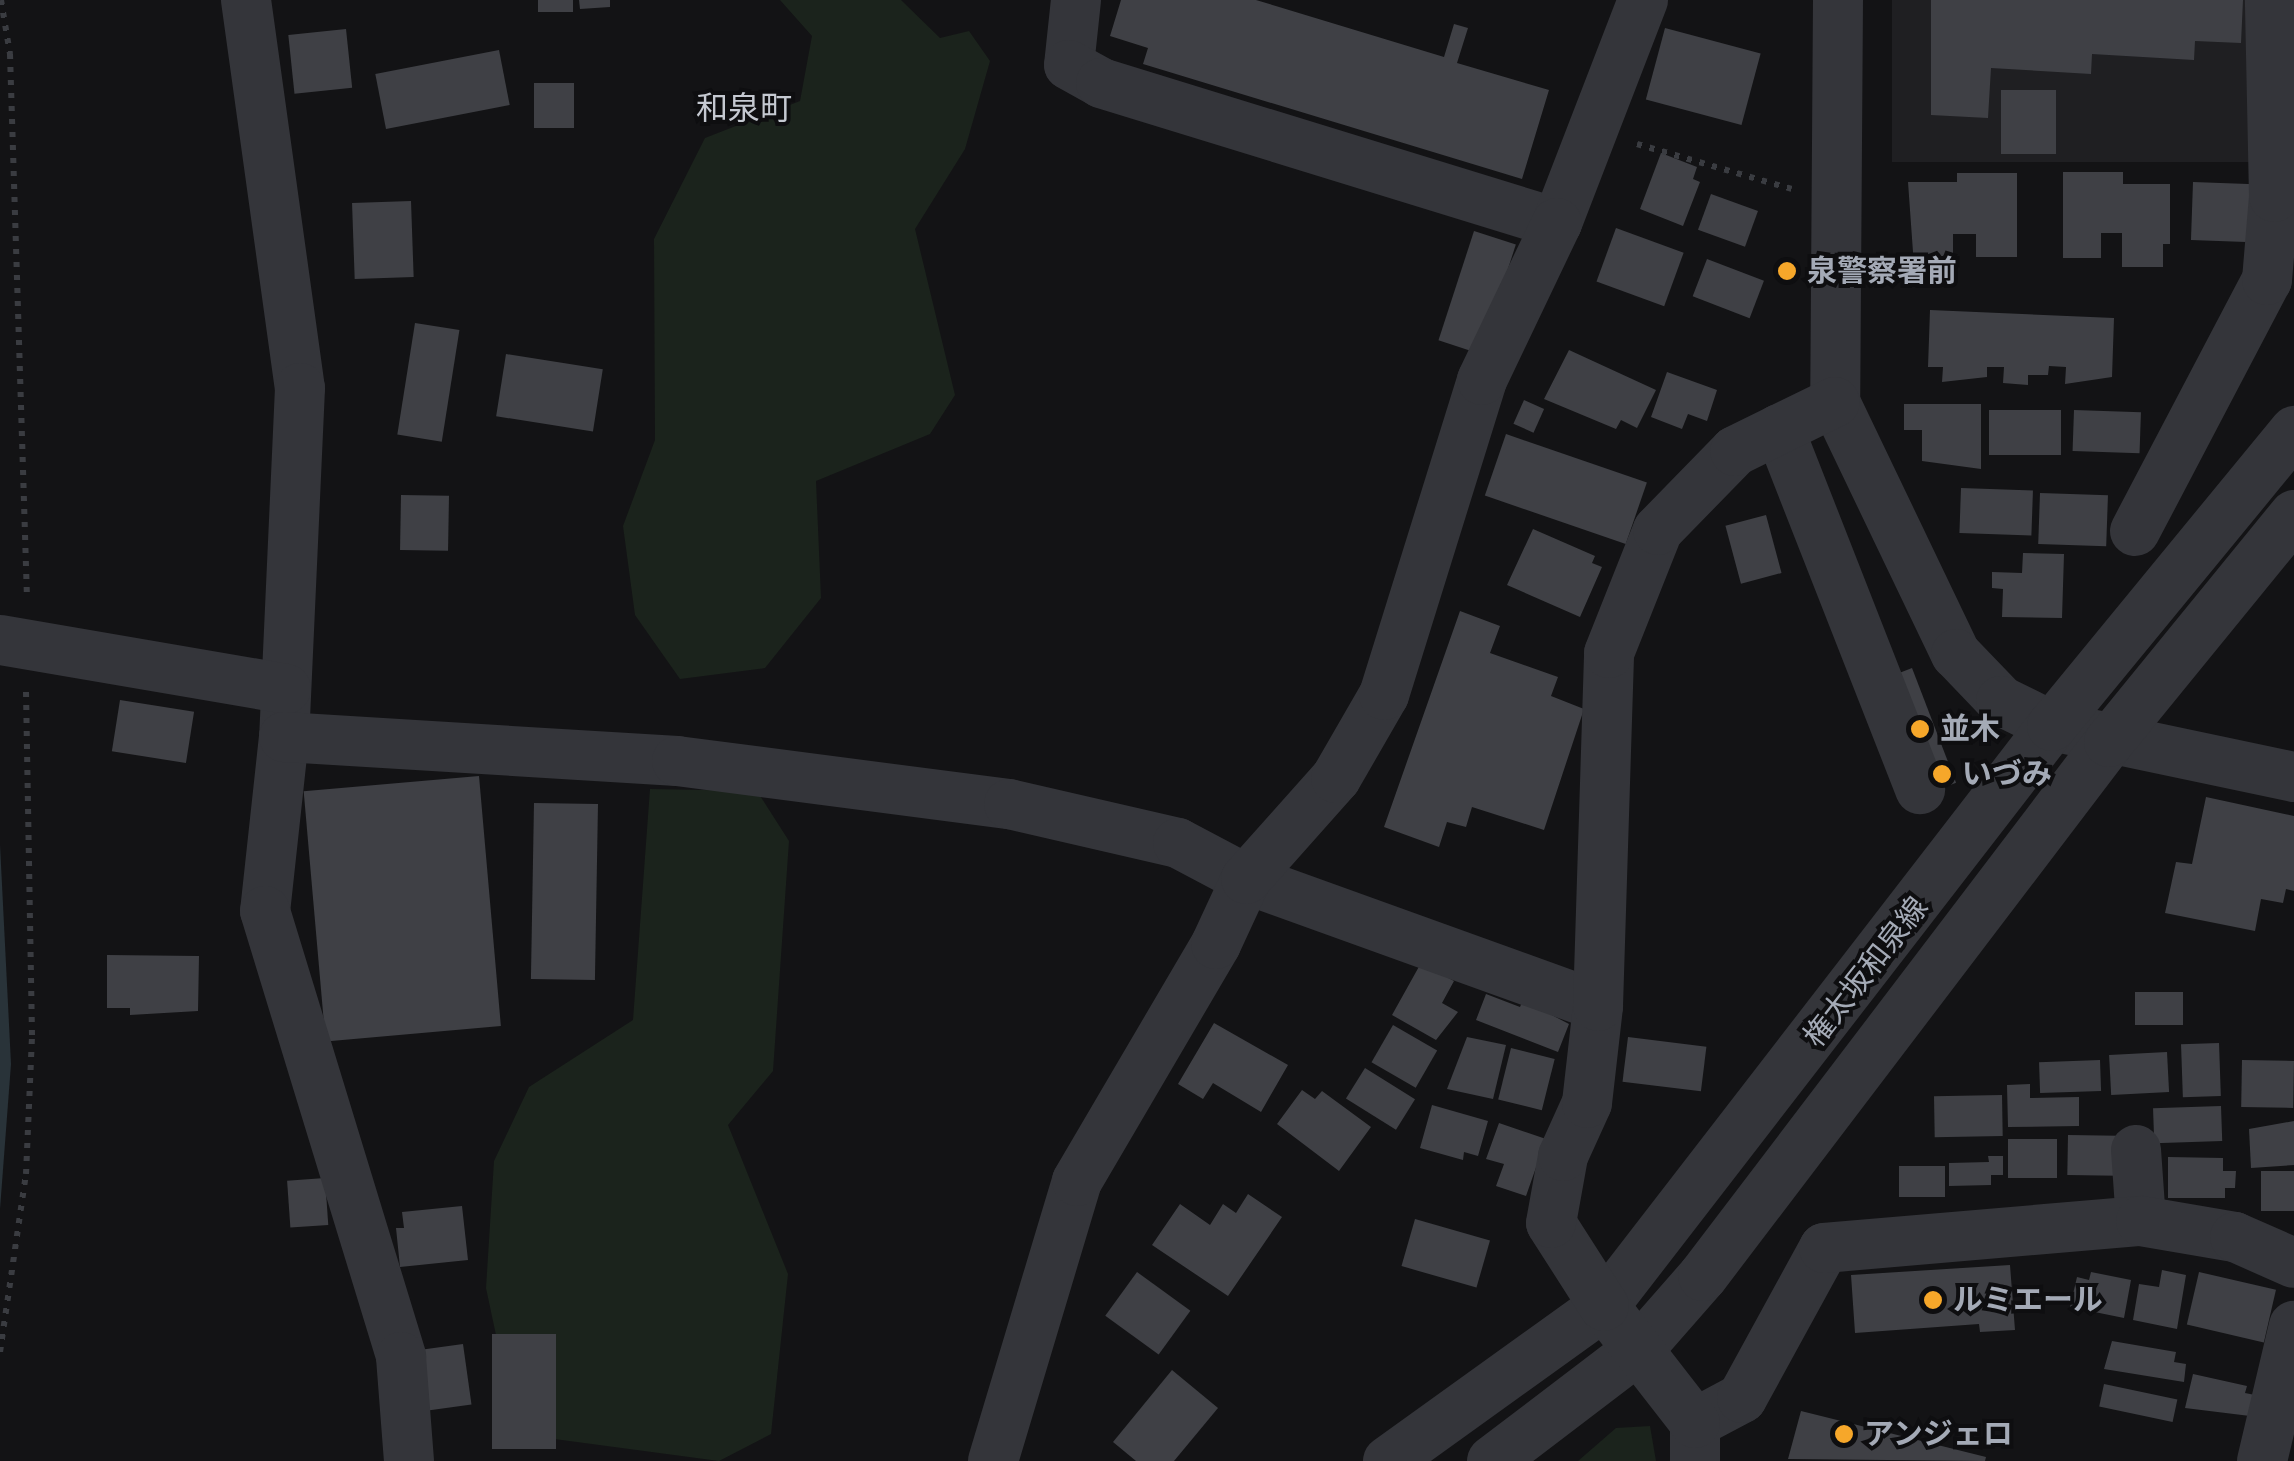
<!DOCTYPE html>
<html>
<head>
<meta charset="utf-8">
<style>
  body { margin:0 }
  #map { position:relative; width:2294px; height:1461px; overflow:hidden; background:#131315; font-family:Figtree,"Noto Sans JP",sans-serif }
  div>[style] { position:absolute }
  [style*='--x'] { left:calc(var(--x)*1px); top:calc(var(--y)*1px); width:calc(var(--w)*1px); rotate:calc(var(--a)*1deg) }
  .built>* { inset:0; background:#1f1f22; transform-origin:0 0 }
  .green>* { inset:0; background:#1b231c }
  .water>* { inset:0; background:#293339 }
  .building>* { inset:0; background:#3f4045; transform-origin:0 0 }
  .path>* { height:6px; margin-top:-3px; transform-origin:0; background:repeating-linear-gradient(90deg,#3a3c41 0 5px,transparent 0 13px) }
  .minor>* { height:50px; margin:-25px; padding:0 25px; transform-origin:25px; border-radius:25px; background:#34353a }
  .dots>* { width:28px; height:28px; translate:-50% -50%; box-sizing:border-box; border:5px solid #0e0e10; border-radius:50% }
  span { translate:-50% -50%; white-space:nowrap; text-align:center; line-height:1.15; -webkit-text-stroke:8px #0e0e10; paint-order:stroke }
  .poi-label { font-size:30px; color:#a4aab6; font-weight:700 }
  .left { translate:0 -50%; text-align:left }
  .street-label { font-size:30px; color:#a4aab6 }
  .neighbourhood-label { font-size:32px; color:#c5c9d1 }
</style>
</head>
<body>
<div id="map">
  <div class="built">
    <i style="left:1892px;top:0;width:360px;height:162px"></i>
  </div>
  <div class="green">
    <i style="clip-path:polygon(780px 0,901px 0,940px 38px,969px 31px,990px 61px,965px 149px,915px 229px,955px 395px,930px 434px,816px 481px,821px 598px,765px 668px,680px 679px,635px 615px,623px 526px,655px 440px,654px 239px,705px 138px,800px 101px,812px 36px)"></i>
    <i style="clip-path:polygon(650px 789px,757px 791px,789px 841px,773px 1071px,728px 1125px,788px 1274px,771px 1434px,719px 1461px,517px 1434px,486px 1288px,494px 1161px,529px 1087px,633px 1020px)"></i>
    <i style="clip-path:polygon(1650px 1426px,1656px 1461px,1578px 1461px,1616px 1428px)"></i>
  </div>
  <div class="water">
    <i style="clip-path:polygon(0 845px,11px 1064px,0 1209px)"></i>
  </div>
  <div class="building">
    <i style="left:538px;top:0;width:35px;height:12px"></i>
    <i style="clip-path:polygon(579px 0,610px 0,610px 7px,580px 9px)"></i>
    <i style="clip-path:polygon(1121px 0,1256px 0,1444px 57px,1454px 24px,1468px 28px,1457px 63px,1549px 90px,1522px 179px,1143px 64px,1148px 48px,1110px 36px)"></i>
    <i style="clip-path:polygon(1931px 0,2243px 0,2241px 43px,2195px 41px,2194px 60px,2092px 54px,2091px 74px,1991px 68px,1988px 118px,1931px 115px)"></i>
    <i style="left:1665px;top:28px;width:99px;height:74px;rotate:15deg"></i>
    <i style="left:346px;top:29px;width:59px;height:58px;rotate:84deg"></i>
    <i style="left:499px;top:50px;width:56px;height:126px;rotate:79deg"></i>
    <i style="left:534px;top:83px;width:40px;height:45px"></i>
    <i style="left:2001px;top:90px;width:55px;height:64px"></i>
    <i style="clip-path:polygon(1661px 153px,1697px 167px,1693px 179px,1700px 182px,1683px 226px,1640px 209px)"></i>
    <i style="clip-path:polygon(2063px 172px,2123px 172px,2123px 184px,2170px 184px,2170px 244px,2163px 244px,2163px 267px,2122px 267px,2122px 233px,2101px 233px,2101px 258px,2063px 258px)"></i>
    <i style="clip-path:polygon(1957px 173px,2017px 173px,2017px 257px,1976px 257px,1976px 234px,1953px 234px,1953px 266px,1914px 266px,1908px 182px,1957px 182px)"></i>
    <i style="left:2193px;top:182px;width:62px;height:58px;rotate:2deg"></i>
    <i style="left:1711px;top:194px;width:50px;height:38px;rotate:20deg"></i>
    <i style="left:411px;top:201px;width:76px;height:59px;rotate:88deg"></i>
    <i style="left:1616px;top:228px;width:72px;height:57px;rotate:20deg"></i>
    <i style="left:1474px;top:231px;width:44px;height:115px;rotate:18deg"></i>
    <i style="left:1707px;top:259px;width:61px;height:40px;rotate:21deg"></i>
    <i style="clip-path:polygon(1930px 310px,2114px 318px,2112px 377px,2065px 384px,2066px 367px,2049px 366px,2048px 375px,2028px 375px,2028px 385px,2003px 383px,2004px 367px,1987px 367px,1987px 377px,1942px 382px,1943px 367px,1928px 367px)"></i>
    <i style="left:415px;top:323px;width:45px;height:113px;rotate:9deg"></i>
    <i style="clip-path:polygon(1569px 350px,1656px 390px,1637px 428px,1621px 420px,1616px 429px,1544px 399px)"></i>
    <i style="left:506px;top:354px;width:98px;height:63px;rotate:9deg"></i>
    <i style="clip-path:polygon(1667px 372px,1717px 390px,1707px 421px,1688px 414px,1682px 429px,1651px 417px)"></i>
    <i style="left:1524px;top:400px;width:22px;height:26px;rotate:24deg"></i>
    <i style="clip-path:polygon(1904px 404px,1981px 404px,1981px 469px,1922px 461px,1922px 430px,1904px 430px)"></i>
    <i style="left:1989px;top:410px;width:72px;height:45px"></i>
    <i style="left:2074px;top:410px;width:67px;height:41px;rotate:2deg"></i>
    <i style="left:1506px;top:434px;width:149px;height:65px;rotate:19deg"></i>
    <i style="left:1961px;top:488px;width:72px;height:45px;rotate:2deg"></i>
    <i style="left:2040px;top:493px;width:68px;height:51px;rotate:2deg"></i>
    <i style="left:401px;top:495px;width:48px;height:55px;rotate:1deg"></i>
    <i style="left:1766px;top:515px;width:60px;height:42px;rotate:75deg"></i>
    <i style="clip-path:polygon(1533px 529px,1595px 556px,1592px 563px,1602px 567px,1580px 617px,1507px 585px)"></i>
    <i style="clip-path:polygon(2023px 553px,2064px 554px,2062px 618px,2002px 617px,2003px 589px,1992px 588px,1992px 572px,2022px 573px)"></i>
    <i style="clip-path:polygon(1460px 611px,1500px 626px,1490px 653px,1558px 677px,1551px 696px,1584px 709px,1544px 830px,1472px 807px,1466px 827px,1447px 822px,1439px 847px,1384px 827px)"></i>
    <i style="left:1912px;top:668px;width:123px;height:22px;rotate:69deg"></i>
    <i style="left:120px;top:700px;width:75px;height:52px;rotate:9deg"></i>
    <i style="left:479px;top:776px;width:251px;height:176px;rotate:85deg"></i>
    <i style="clip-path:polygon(2206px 797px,2294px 816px,2294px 891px,2286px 889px,2283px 903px,2261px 899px,2255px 931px,2165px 913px,2176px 862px,2192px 864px)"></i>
    <i style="left:534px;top:803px;width:64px;height:176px;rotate:1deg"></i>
    <i style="clip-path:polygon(107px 955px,199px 956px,198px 1011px,130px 1015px,130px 1008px,107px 1008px)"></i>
    <i style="clip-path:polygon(1421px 963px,1454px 981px,1442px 1003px,1458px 1012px,1436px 1040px,1392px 1015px)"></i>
    <i style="left:2135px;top:992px;width:48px;height:33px"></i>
    <i style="clip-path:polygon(1486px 994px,1520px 1007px,1523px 1000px,1569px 1024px,1558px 1052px,1476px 1020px)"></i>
    <i style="clip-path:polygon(1214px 1023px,1288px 1065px,1261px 1112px,1213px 1083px,1203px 1099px,1178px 1084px)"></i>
    <i style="left:1393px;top:1025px;width:51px;height:43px;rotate:30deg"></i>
    <i style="clip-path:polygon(1467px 1037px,1506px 1045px,1493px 1099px,1447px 1089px)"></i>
    <i style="left:1628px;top:1037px;width:79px;height:45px;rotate:7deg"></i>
    <i style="left:2219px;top:1043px;width:53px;height:38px;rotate:88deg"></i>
    <i style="left:1511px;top:1048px;width:45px;height:53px;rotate:14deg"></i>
    <i style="left:2167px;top:1052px;width:40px;height:58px;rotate:87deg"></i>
    <i style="left:2100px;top:1060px;width:31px;height:61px;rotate:88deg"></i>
    <i style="left:2242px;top:1060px;width:52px;height:47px;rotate:1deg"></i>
    <i style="left:1365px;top:1068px;width:59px;height:36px;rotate:32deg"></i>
    <i style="clip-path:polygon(2030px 1084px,2030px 1098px,2079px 1097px,2079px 1126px,2008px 1127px,2007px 1085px)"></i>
    <i style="clip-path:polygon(1302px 1090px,1315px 1099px,1322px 1091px,1371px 1127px,1339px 1171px,1277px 1124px)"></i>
    <i style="left:2002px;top:1095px;width:41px;height:68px;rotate:89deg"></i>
    <i style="clip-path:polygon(1432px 1105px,1488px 1121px,1478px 1156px,1464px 1152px,1463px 1160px,1420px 1148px)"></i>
    <i style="left:2221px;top:1106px;width:35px;height:68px;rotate:88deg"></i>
    <i style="clip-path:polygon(2294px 1121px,2294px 1165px,2251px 1168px,2249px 1129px)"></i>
    <i style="clip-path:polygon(1499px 1123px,1546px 1139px,1526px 1196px,1496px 1186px,1504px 1164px,1486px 1159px)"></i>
    <i style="left:2068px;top:1135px;width:50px;height:40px;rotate:1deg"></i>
    <i style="left:2008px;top:1139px;width:49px;height:39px"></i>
    <i style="clip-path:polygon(1988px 1156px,2003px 1156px,2003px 1175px,1991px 1175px,1991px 1185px,1949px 1186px,1949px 1163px,1989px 1162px)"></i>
    <i style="clip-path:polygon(2168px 1157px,2223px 1158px,2223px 1171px,2236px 1171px,2235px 1188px,2225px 1188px,2225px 1198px,2168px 1198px)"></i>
    <i style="left:1899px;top:1166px;width:46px;height:31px"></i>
    <i style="left:2294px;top:1171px;width:40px;height:33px;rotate:90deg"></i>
    <i style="left:325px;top:1178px;width:47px;height:38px;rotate:86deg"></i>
    <i style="clip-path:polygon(1248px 1194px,1282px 1217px,1228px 1296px,1152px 1245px,1180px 1204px,1210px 1225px,1223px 1204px,1236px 1213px)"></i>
    <i style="clip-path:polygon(462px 1206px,468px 1260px,400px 1267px,396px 1228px,404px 1228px,402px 1212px)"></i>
    <i style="left:1415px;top:1219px;width:78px;height:49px;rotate:16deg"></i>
    <i style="clip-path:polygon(2010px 1265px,2015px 1330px,1980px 1332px,1979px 1324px,1855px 1333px,1851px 1275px)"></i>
    <i style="clip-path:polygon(2162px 1270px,2186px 1275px,2177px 1329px,2133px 1320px,2139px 1284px,2159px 1287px)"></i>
    <i style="left:1137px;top:1272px;width:66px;height:54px;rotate:36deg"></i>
    <i style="clip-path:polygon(2091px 1272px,2131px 1280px,2124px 1318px,2070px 1307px,2077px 1277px,2089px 1280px)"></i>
    <i style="left:2199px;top:1272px;width:79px;height:54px;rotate:13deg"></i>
    <i style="left:492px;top:1334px;width:64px;height:115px"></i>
    <i style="clip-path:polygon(2112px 1341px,2176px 1352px,2174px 1362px,2186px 1364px,2184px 1382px,2104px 1369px)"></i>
    <i style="left:463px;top:1344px;width:61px;height:44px;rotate:82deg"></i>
    <i style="clip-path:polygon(1172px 1370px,1218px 1408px,1174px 1461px,1136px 1461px,1113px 1442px)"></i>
    <i style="clip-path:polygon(2193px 1374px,2247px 1386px,2245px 1393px,2255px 1395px,2250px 1416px,2185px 1408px)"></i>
    <i style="left:2104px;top:1384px;width:75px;height:23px;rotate:12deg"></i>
    <i style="clip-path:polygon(1801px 1411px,1986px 1457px,1985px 1461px,1788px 1459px)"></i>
  </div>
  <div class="path">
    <i style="--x:1;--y:0;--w:55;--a:80.5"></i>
    <i style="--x:10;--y:54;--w:545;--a:88.21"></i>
    <i style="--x:1637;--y:144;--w:161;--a:16.2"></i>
    <i style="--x:0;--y:1352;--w:180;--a:-81.7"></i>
    <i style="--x:26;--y:1174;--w:139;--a:-87.5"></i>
    <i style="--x:32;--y:1035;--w:344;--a:-91"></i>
  </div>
  <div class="minor">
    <i style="--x:246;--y:0;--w:392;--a:82.1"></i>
    <i style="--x:300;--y:388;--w:349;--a:92.6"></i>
    <i style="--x:284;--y:737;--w:175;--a:96.2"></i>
    <i style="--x:265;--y:911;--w:466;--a:73"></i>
    <i style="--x:401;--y:1357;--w:104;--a:85.6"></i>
    <i style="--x:1076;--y:0;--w:65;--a:96.1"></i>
    <i style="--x:1069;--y:65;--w:37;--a:29"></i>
    <i style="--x:1101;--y:83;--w:477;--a:17.1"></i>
    <i style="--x:1557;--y:223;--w:239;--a:-68.9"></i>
    <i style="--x:1838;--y:0;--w:402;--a:90.4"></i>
    <i style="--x:1835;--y:402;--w:280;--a:64.4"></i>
    <i style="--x:1956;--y:654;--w:65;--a:46.2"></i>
    <i style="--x:2001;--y:701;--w:57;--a:26.1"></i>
    <i style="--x:2052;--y:726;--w:247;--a:11.9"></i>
    <i style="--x:1779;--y:429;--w:387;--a:68.6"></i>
    <i style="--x:2135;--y:531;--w:284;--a:-62.3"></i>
    <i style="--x:2267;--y:280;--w:83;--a:-85.2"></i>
    <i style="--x:2274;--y:197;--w:197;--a:-91.2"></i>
    <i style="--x:0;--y:640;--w:290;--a:9.7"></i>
    <i style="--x:284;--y:737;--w:394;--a:3.5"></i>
    <i style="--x:677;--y:761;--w:335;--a:7.4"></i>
    <i style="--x:1009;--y:804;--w:173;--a:13"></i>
    <i style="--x:1178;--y:843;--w:77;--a:27.9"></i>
    <i style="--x:1246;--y:879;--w:374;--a:19.8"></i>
    <i style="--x:2136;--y:1150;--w:71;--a:86"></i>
    <i style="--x:1695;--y:1423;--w:53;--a:-28"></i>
    <i style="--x:1742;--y:1398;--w:171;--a:-61.3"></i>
    <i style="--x:1824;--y:1248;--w:318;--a:-4.9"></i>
    <i style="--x:2141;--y:1221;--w:95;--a:9.7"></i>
    <i style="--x:2235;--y:1237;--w:64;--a:23.8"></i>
    <i style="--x:993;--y:1461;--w:292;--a:-73.3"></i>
    <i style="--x:1077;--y:1181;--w:275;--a:-59.6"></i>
    <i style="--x:1216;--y:944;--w:72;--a:-65.2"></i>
    <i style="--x:1246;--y:879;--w:135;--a:-48.3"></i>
    <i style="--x:1336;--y:778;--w:96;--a:-60"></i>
    <i style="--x:1384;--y:695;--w:330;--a:-72.7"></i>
    <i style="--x:1482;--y:380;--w:174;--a:-64.5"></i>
    <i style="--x:1388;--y:1461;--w:266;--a:-35.7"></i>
    <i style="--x:1604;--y:1306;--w:733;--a:-52.32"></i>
    <i style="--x:2052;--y:726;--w:382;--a:-50.6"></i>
    <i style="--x:1492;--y:1461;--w:185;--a:-37.3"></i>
    <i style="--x:1639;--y:1349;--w:97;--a:-48.8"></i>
    <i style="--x:1703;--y:1276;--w:671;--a:-52.75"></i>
    <i style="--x:2109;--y:742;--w:293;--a:-50.8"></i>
    <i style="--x:1695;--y:1461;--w:38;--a:-90"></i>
    <i style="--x:1695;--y:1423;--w:148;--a:-127.9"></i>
    <i style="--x:1604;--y:1306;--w:98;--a:-122.6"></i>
    <i style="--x:1551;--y:1223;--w:68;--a:-79.8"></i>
    <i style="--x:1563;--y:1156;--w:58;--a:-65.6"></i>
    <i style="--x:1587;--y:1103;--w:98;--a:-83.5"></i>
    <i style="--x:1598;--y:1006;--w:353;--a:-88.2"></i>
    <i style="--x:1609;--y:653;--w:132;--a:-68.3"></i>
    <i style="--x:1658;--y:530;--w:110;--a:-45.7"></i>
    <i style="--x:1735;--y:451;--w:111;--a:-26.1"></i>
    <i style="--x:2262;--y:1461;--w:139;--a:-76.7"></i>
  </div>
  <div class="dots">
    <i style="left:1787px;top:271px;background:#f6a72a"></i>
    <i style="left:1920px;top:729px;background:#f6a72a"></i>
    <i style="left:1942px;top:774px;background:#f6a72a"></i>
    <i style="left:1933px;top:1300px;background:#f6a72a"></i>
    <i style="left:1844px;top:1434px;background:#f6a72a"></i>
  </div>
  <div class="poi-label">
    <span class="left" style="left:1807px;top:271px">泉警察署前</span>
    <span class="left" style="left:1940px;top:729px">並木</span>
    <span class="left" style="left:1962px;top:774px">いづみ</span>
    <span class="left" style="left:1953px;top:1300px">ルミエール</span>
    <span class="left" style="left:1864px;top:1434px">アンジェロ</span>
  </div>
  <div class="street-label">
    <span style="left:1866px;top:972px;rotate:-52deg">権太坂和泉線</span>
  </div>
  <div class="neighbourhood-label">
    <span style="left:744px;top:108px">和泉町</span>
  </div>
</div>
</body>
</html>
